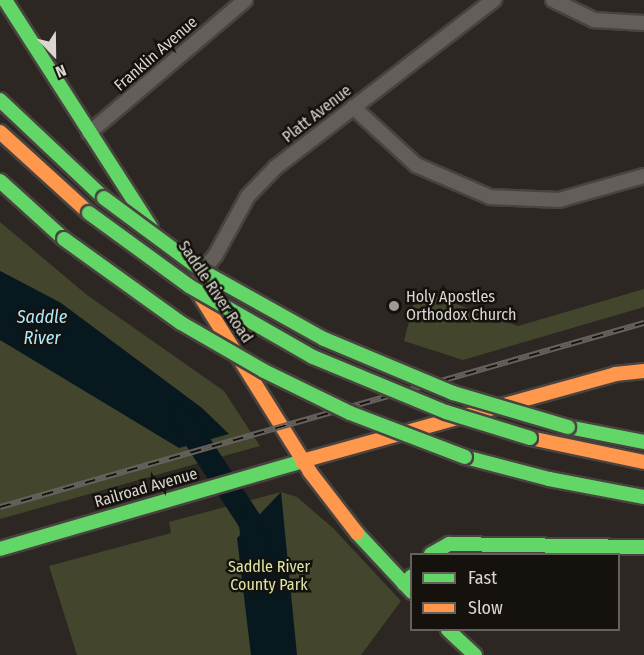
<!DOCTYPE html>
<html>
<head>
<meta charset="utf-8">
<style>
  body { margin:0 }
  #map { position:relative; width:644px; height:655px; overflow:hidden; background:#2c2722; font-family:"Fira Sans Condensed",sans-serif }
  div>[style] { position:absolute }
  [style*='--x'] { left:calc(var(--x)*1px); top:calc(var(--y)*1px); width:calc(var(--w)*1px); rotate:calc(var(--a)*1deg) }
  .green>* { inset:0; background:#43462c }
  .water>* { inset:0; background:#07191f }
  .river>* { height:24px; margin:-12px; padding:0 12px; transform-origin:12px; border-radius:12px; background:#07191f }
  .roads { filter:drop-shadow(2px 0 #48433f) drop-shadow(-2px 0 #48433f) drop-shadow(0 2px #48433f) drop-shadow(0 -2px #48433f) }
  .street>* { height:14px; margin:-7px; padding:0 7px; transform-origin:7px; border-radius:7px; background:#625e59 }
  .fast>* { height:14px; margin:-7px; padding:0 7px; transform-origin:7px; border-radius:7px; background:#63d668 }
  .slow>* { height:14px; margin:-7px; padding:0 7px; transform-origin:7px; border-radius:7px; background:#ff974d }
  .rail>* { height:6px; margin-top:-3px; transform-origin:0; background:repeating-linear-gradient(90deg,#15120d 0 11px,#65625e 0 22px); box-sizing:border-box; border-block:2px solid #65625e }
  .bridges { filter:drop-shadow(2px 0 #48433f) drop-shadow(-2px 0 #48433f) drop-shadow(0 2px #48433f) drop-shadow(0 -2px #48433f) }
  .fast-bridge>* { height:14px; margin:-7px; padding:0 7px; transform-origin:7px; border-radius:7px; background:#63d668 }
  .dots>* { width:16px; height:16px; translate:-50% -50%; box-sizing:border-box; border:3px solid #15120d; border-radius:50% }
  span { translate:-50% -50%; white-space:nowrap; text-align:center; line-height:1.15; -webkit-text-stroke:5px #15120d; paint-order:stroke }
  .street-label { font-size:16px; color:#dbd6cf }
  .poi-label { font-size:16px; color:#dbd6cf }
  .left { translate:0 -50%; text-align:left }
  .park-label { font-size:16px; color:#dce6a7 }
  .water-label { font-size:18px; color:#afeaff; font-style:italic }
  .legend { position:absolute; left:410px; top:553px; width:210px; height:78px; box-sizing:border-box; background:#15120d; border:2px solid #64605b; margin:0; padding:8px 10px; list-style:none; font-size:18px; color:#dbd6cf }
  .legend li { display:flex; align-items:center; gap:12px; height:30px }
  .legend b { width:30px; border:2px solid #64605b }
  .north { position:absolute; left:24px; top:24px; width:60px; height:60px; -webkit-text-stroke:4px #15120d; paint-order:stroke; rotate:158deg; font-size:16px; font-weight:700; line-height:24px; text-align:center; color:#dbd6cf }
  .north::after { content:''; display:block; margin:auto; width:21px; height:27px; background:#dbd6cf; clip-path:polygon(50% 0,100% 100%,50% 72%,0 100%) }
</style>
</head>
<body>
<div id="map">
  <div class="green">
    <i style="clip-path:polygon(0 222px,87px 295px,224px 391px,260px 446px,0 519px,0 332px,61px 303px,0 271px)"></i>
    <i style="clip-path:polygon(644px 289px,644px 307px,463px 360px,404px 341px,417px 290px,518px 326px)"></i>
    <i style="clip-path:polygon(281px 492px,297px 497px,333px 528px,401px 601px,361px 655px,77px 655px,49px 566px,171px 533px,169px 522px)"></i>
  </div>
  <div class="water">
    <i style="clip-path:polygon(0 271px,61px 303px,202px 408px,229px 434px,179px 448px,0 340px)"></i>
    <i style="clip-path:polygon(281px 492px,297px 655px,251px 655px,237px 538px)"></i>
  </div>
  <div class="river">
    <i style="--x:181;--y:416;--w:128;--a:56.8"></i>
    <i style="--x:251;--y:523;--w:32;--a:85"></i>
  </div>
  <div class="roads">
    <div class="street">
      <i style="--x:553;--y:0;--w:46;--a:26"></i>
      <i style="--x:594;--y:20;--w:50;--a:3.4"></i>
      <i style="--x:353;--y:107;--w:86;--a:42.6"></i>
      <i style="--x:416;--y:165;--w:81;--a:23.4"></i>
      <i style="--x:490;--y:197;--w:69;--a:2.5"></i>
      <i style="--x:559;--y:200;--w:88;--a:-15.8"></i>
      <i style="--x:89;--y:133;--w:205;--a:-40.4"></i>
      <i style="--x:199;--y:275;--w:25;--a:-50"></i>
      <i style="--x:215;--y:256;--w:68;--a:-61.2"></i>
      <i style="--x:248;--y:196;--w:40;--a:-46"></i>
      <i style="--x:276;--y:167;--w:275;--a:-37.5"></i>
    </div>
    <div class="fast">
      <i style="--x:5;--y:0;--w:270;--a:57.3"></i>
      <i style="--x:0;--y:100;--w:143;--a:43.3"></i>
      <i style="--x:0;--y:181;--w:86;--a:42.2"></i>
      <i style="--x:568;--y:427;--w:77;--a:11.2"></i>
      <i style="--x:465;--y:457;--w:87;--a:14.7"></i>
      <i style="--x:549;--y:479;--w:97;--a:10.7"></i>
      <i style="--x:357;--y:533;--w:81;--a:47"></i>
      <i style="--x:0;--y:549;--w:315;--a:-16.2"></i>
      <i style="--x:431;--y:554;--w:21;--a:-29"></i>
      <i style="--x:449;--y:544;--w:195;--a:0.9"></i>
      <i style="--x:404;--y:584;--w:11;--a:-45"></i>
      <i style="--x:448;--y:630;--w:37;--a:43"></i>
    </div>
    <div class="slow">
      <i style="--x:0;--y:132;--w:120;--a:42.3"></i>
      <i style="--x:197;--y:291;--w:213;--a:58"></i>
      <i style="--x:310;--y:472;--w:77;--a:52.4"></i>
      <i style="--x:530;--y:438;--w:116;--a:11.9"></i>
      <i style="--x:302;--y:461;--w:325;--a:-15.5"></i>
      <i style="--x:615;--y:374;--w:29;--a:-6"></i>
    </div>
  </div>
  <div class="rail">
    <i style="--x:0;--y:507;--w:670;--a:-15.95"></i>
  </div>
  <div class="bridges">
    <div class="fast-bridge">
      <i style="--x:104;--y:198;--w:124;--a:36.5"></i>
      <i style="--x:204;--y:272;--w:137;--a:29.2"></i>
      <i style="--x:324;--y:339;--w:140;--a:22.7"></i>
      <i style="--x:453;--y:393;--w:120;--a:16.5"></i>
      <i style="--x:89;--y:213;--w:124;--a:36.1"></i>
      <i style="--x:189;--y:286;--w:143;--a:29.8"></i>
      <i style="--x:313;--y:357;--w:144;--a:22.5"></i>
      <i style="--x:446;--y:412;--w:88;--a:17.2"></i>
      <i style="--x:64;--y:239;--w:144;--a:35.7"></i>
      <i style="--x:181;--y:323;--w:96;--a:30"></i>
      <i style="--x:264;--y:371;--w:96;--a:26"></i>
      <i style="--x:350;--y:413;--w:123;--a:20.9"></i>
    </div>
  </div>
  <div class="dots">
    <i style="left:394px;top:306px;background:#9e9992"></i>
  </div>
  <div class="street-label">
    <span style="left:156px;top:54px;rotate:-41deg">Franklin Avenue</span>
    <span style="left:317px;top:114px;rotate:-38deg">Platt Avenue</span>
    <span style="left:215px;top:292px;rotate:56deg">Saddle River Road</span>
    <span style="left:146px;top:488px;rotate:-16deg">Railroad Avenue</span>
  </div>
  <div class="poi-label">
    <span class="left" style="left:406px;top:306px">Holy Apostles<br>Orthodox Church</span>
  </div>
  <div class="park-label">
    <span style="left:269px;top:576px">Saddle River<br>County Park</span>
  </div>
  <div class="water-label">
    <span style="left:42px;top:328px">Saddle<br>River</span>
  </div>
  <ul class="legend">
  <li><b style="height:8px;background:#63d668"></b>Fast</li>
  <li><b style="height:8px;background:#ff974d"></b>Slow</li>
  </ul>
  <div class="north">N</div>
</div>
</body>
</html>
